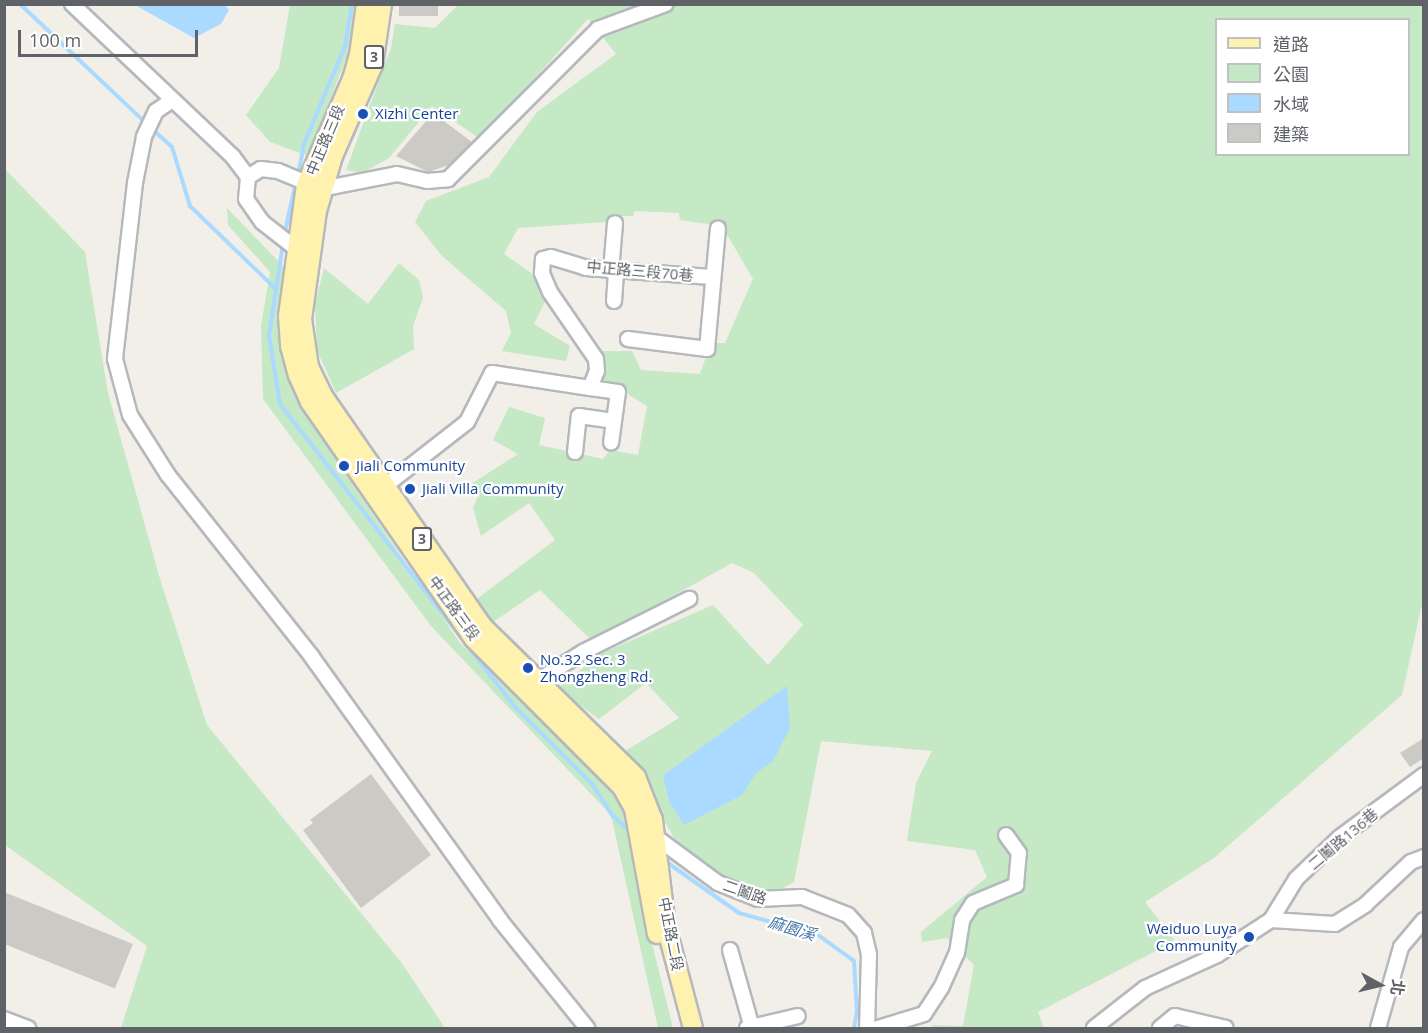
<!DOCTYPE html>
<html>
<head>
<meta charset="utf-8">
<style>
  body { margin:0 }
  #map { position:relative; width:1428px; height:1033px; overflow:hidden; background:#f1efe8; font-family:"Open Sans","Noto Sans TC",sans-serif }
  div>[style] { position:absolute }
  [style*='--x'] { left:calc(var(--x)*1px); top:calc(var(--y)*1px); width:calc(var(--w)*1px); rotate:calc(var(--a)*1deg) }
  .green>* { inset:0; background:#c5e8c5 }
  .water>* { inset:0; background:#aadaff }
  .stream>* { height:4px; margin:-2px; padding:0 2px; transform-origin:2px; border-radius:2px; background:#aadaff }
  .building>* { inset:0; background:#cccac5; transform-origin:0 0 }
  .roads { filter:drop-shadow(2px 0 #b5b8bc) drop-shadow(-2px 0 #b5b8bc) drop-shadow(0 2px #b5b8bc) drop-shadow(0 -2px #b5b8bc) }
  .minor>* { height:14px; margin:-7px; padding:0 7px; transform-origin:7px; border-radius:7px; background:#fff }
  .major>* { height:18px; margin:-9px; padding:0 9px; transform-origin:9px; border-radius:9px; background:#fff2af }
  .dots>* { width:16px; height:16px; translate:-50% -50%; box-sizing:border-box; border:3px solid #fff; border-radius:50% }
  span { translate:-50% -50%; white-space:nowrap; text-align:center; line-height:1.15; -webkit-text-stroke:4.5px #fff; paint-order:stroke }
  .shield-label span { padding:2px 4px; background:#fff; border:2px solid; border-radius:4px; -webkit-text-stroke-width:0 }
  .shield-label { font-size:14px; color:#5f6368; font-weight:700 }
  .transit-label { font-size:15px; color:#164399 }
  .left { translate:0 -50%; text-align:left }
  .right { translate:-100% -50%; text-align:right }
  .street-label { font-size:15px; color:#5f6368 }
  .water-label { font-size:16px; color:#4174aa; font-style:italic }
  .frame { position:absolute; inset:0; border:6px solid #5f6368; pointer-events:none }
  .legend { position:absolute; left:1215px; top:18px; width:195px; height:138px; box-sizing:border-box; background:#fff; border:2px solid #bfc1c3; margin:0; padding:8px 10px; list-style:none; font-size:18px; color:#5f6368 }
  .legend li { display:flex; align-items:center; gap:12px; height:30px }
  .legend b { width:30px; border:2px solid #bfc1c3 }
  .north { position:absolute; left:1350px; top:955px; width:60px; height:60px; -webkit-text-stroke:4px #fff; paint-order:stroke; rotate:98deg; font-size:16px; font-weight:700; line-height:24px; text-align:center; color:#5f6368 }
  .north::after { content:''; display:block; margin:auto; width:21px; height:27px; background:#5f6368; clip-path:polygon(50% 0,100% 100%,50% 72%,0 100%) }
  .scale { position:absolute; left:18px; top:30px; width:180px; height:27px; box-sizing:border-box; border:3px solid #5f6368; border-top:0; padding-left:8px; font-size:18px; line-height:21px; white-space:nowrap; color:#5f6368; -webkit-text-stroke:4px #fff; paint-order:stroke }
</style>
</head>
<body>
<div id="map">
  <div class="green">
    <i style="clip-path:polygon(290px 5px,355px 5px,351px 46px,308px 156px,270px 142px,246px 115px,279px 68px)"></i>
    <i style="clip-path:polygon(evenodd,458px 5px,1423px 5px,1424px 595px,1402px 695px,1214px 858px,1145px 902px,1175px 941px,1038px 1012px,1044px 1028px,933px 1028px,932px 1025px,963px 1026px,974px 965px,947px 938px,922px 942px,921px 932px,987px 877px,975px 850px,907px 841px,916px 783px,932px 751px,821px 741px,794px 882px,772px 894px,722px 876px,674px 838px,639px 775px,622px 753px,679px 718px,646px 683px,599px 719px,557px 689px,600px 654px,713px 605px,768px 665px,803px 625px,754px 573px,732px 563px,592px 641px,540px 590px,490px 624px,474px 601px,555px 540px,529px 503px,481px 536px,473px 508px,478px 496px,468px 486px,518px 454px,493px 440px,509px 407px,545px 418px,539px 445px,603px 459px,610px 450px,638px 455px,647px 406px,600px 377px,601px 351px,632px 351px,641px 370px,700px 374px,711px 343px,725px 343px,753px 279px,722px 226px,680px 220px,679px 213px,635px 211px,633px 216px,611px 216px,606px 222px,518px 228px,504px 254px,531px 273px,548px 296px,534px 324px,570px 346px,566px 361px,502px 351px,511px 333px,506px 311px,442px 256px,415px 222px,426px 201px,489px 177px,537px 112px,616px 54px,588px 19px,480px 139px,432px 106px,389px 158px,362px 173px,346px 170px,391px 48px,395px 24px,435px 28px,458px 5px,1216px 20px,1408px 20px,1408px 154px,1216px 154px,1216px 20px,458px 5px,787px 687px,773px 761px,755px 773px,663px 775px,787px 687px)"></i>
    <i style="clip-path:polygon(4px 168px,85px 252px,108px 393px,160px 579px,207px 725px,401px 962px,445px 1028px,121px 1028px,147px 946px,5px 845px)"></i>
    <i style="clip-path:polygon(227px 208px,283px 266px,287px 279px,285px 360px,303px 411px,460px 643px,591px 764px,627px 814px,646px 919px,673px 1028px,658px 1028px,611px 815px,431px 626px,263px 399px,261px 326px,270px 272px,228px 225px)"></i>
    <i style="clip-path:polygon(399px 263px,419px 280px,423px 298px,413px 326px,414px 349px,336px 393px,317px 350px,315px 304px,324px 268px,368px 304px)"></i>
  </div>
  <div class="water">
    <i style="clip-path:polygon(135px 5px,225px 5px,229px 10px,221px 24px,194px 38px)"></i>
    <i style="clip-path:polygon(787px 686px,790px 728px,773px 761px,756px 773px,742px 795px,684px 825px,669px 801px,663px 775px)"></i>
  </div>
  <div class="stream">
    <i style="--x:20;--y:4;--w:173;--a:43.4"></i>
    <i style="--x:151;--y:128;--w:28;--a:42"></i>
    <i style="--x:172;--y:147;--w:62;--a:73"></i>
    <i style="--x:190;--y:206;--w:118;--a:44"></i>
    <i style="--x:298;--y:175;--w:32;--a:-79"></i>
    <i style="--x:304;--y:144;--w:106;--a:-67.3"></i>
    <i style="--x:345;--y:46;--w:43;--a:-80.5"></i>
    <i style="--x:284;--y:236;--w:55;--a:-77.5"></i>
    <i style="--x:283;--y:244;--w:93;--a:98.7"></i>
    <i style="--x:269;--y:336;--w:69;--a:80.8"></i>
    <i style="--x:280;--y:404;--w:382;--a:52.2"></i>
    <i style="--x:514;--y:706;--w:110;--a:45"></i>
    <i style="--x:592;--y:784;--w:38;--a:57"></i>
    <i style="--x:613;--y:816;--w:25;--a:42"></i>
    <i style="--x:665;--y:861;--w:90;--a:35.1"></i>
    <i style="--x:739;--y:913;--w:82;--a:15.6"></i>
    <i style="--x:818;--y:935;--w:44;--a:35.8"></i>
    <i style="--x:854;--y:961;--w:51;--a:86.6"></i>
    <i style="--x:857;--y:1012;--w:16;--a:101"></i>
  </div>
  <div class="building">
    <i style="left:399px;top:4px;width:39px;height:12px"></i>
    <i style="clip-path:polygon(433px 113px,472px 142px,449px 165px,428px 172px,396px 156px)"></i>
    <i style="clip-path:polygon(1424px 738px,1424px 758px,1410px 767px,1400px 753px)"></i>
    <i style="clip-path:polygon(371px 774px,431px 855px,361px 908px,303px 830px,313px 823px,310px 820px)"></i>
    <i style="left:4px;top:892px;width:139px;height:48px;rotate:22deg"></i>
  </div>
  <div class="roads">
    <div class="minor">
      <i style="--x:72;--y:4;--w:222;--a:43.5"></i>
      <i style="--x:233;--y:157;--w:25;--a:53"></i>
      <i style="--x:248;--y:177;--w:22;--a:95"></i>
      <i style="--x:246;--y:199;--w:28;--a:55"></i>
      <i style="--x:262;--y:222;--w:52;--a:38"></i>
      <i style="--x:171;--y:101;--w:18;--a:146"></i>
      <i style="--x:156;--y:111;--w:29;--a:115"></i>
      <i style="--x:144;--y:137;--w:47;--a:101.1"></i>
      <i style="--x:135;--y:183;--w:177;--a:96.5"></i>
      <i style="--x:115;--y:359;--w:58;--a:75"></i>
      <i style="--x:130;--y:415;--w:71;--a:57.7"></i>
      <i style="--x:168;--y:475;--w:232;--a:51.6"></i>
      <i style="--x:312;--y:657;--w:323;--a:54.4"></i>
      <i style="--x:500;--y:920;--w:139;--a:51.1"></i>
      <i style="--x:248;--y:177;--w:15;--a:-32"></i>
      <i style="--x:261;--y:169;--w:17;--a:7"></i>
      <i style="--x:278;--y:171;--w:47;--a:22.7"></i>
      <i style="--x:321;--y:189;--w:77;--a:-11.2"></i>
      <i style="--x:397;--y:174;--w:31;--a:13"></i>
      <i style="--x:427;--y:181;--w:21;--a:-5"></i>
      <i style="--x:448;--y:179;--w:212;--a:-45"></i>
      <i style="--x:598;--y:29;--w:72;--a:-20.2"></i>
      <i style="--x:611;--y:271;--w:48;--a:-85.2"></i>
      <i style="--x:614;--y:301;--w:30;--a:-86"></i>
      <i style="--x:628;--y:339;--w:80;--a:7.2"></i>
      <i style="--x:707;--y:349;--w:121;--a:-84.8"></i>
      <i style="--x:590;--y:388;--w:28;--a:8"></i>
      <i style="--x:618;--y:392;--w:51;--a:97.8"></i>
      <i style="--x:575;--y:452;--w:36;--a:-84"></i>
      <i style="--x:579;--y:416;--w:35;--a:8"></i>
      <i style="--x:385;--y:486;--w:104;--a:-38"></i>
      <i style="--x:467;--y:422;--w:55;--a:-63"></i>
      <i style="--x:492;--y:373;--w:99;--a:8.7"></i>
      <i style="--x:590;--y:388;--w:18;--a:-68"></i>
      <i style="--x:597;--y:371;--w:12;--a:-95"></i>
      <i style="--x:596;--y:359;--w:81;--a:-124.5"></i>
      <i style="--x:550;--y:292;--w:21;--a:-113"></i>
      <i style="--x:542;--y:273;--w:14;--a:-86"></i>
      <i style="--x:543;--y:259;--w:8;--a:-14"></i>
      <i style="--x:551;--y:257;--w:37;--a:17"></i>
      <i style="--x:586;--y:268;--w:126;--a:4.1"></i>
      <i style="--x:536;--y:682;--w:56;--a:-32.6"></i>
      <i style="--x:583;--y:652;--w:119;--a:-26.6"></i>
      <i style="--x:650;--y:840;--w:7;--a:-16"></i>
      <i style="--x:657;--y:838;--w:76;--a:36.4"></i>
      <i style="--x:718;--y:883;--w:43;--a:21.8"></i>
      <i style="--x:758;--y:899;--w:44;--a:-2.6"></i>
      <i style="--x:802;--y:897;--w:49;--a:21.4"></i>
      <i style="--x:848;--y:915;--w:24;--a:48"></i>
      <i style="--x:864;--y:933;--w:22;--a:77"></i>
      <i style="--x:869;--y:954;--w:74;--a:91.5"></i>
      <i style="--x:1271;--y:920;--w:64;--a:3.6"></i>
      <i style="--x:1335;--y:924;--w:36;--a:-32"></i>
      <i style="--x:1365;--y:905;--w:63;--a:-43.1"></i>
      <i style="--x:1411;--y:862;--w:14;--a:-21"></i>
      <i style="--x:730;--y:950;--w:81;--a:74.2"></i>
      <i style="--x:4;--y:1019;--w:26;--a:21"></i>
      <i style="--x:747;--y:1028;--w:52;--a:-13.2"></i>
      <i style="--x:878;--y:1028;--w:48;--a:-16.9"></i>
      <i style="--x:924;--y:1014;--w:33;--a:-57"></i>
      <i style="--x:942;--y:986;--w:36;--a:-66"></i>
      <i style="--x:957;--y:953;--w:33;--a:-81"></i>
      <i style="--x:962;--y:920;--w:20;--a:-57"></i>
      <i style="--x:973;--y:903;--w:47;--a:-22.7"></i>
      <i style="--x:1016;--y:885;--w:32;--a:-85"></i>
      <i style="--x:1019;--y:853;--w:22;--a:-126"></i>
      <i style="--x:1094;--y:1028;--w:65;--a:-38.1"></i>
      <i style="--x:1145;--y:988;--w:79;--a:-24.6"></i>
      <i style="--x:1217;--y:955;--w:64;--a:-32.9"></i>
      <i style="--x:1271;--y:920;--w:48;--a:-58.6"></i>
      <i style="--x:1296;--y:879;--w:59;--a:-43.6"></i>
      <i style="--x:1339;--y:838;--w:106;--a:-36.5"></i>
      <i style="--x:1160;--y:1028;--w:19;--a:-39"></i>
      <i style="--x:1175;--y:1016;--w:52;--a:13.2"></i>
      <i style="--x:1378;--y:1028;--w:84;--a:-74.1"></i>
      <i style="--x:1401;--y:947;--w:35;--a:-50"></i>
    </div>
    <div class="major">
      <i style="--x:366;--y:4;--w:51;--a:97.8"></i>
      <i style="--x:359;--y:55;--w:25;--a:106"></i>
      <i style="--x:352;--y:79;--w:116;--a:113.5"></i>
      <i style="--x:306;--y:185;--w:132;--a:97.8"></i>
      <i style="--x:288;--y:316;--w:30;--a:86"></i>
      <i style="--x:290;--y:346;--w:30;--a:75"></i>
      <i style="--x:298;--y:375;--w:30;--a:66"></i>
      <i style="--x:310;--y:402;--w:288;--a:55.3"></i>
      <i style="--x:474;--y:639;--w:209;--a:45"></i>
      <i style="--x:622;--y:787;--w:25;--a:61"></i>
      <i style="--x:634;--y:809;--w:127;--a:79.6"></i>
      <i style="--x:382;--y:4;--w:62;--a:98.4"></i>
      <i style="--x:373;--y:65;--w:99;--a:113.7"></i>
      <i style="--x:333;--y:156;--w:57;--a:106.2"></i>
      <i style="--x:317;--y:211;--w:109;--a:97.9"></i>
      <i style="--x:302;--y:319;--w:49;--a:81.7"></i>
      <i style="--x:309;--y:367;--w:32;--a:64"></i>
      <i style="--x:323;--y:396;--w:280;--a:55.3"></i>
      <i style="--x:482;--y:626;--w:216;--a:44.4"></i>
      <i style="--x:636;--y:777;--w:46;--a:68.4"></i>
      <i style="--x:653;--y:820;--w:107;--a:83"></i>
      <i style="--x:666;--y:926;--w:106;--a:75.2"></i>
    </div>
  </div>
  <div class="dots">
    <i style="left:363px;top:114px;background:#1a4fb4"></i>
    <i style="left:344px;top:466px;background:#1a4fb4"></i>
    <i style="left:410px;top:489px;background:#1a4fb4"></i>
    <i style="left:528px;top:668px;background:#1a4fb4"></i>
    <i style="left:1249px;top:937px;background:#1a4fb4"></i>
  </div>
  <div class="shield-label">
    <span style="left:374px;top:57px">3</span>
    <span style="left:422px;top:539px">3</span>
  </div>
  <div class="transit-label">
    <span class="left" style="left:375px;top:114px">Xizhi Center</span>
    <span class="left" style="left:356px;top:466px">Jiali Community</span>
    <span class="left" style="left:422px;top:489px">Jiali Villa Community</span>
    <span class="left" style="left:540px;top:668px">No.32 Sec. 3<br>Zhongzheng Rd.</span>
    <span class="right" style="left:1237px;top:937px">Weiduo Luya<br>Community</span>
  </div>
  <div class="street-label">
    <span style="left:325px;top:140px;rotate:-67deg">中正路三段</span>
    <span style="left:640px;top:271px;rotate:5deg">中正路三段70巷</span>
    <span style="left:454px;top:608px;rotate:54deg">中正路三段</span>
    <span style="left:1343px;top:839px;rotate:-40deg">二鬮路136巷</span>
    <span style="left:745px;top:892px;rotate:19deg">二鬮路</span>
    <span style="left:671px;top:934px;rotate:79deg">中正路二段</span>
  </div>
  <div class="water-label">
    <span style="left:792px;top:928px;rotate:17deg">麻園溪</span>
  </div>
  <div class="frame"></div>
  <ul class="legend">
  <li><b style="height:8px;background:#fff2af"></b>道路</li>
  <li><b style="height:16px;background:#c5e8c5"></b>公園</li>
  <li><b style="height:16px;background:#aadaff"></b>水域</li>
  <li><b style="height:16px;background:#cccac5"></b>建築</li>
  </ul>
  <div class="north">北</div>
  <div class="scale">100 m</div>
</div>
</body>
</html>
